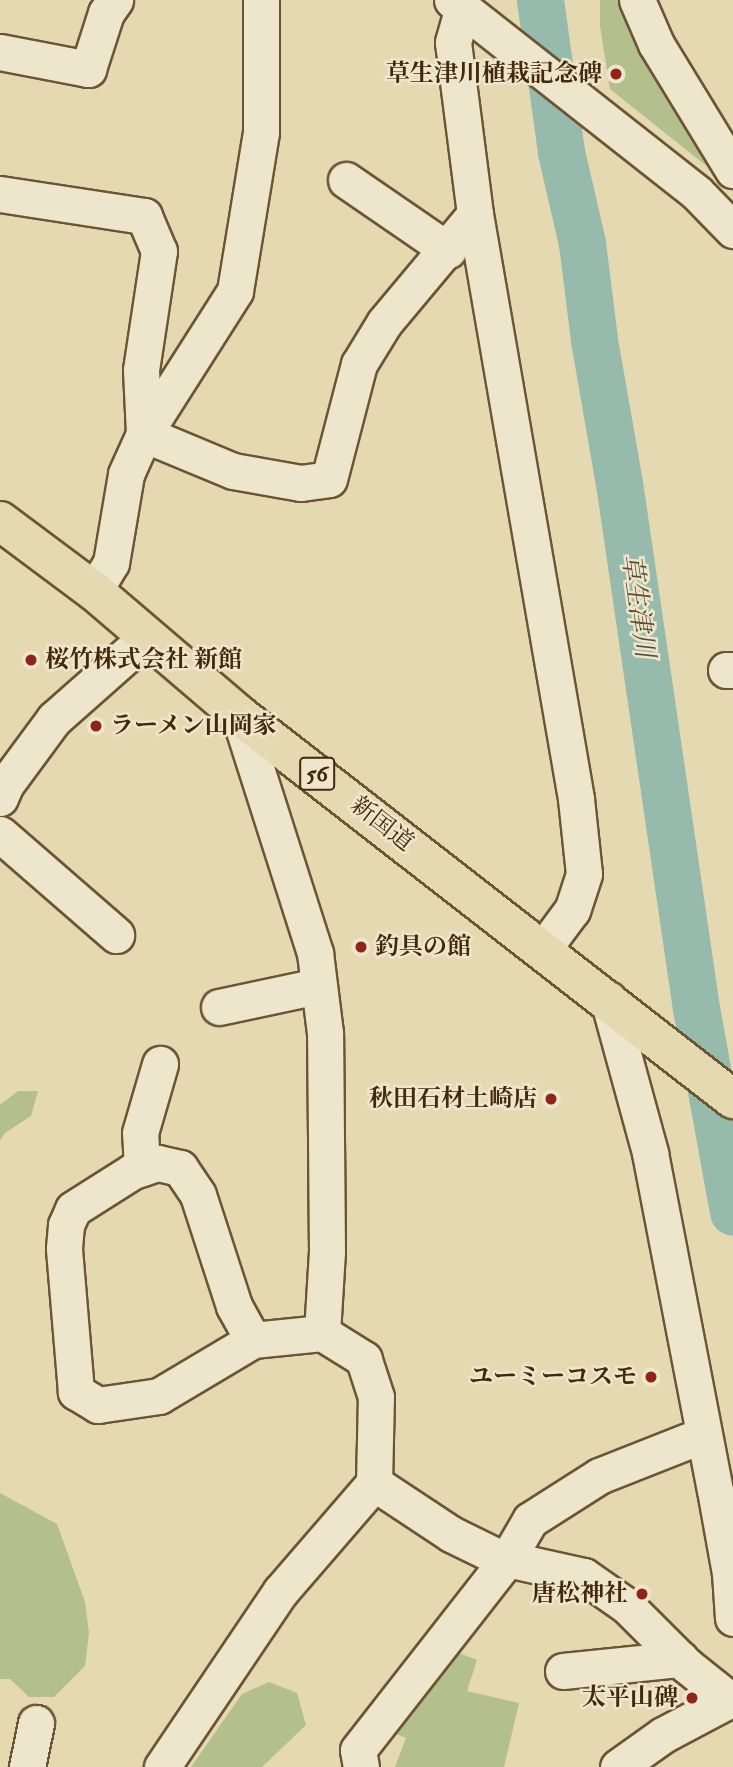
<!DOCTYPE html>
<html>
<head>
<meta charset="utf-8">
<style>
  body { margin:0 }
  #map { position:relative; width:733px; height:1767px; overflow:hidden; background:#e5d9b1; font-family:"IM FELL Double Pica","Noto Serif JP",serif }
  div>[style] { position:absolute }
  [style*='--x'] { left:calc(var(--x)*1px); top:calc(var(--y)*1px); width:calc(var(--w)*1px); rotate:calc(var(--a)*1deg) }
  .green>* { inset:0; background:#b3bf8d }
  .river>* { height:47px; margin:-23.5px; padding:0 23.5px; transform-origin:23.5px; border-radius:23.5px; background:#96baab }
  .roads { filter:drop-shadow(2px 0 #6c5533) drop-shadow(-2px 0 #6c5533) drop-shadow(0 2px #6c5533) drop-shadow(0 -2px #6c5533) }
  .minor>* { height:35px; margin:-17.5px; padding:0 17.5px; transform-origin:17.5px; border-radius:17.5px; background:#eee6cc }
  .major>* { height:38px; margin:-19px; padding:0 19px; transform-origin:19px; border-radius:19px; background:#e5d9b1 }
  .dots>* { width:19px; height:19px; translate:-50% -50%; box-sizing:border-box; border:4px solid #eee6cc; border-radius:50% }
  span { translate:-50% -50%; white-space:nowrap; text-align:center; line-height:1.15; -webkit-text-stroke:5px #eee6cc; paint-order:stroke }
  .shield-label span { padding:2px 5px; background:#eee6cc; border:2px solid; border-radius:5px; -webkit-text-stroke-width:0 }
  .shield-label { font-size:23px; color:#432909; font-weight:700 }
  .poi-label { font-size:24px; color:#432909; font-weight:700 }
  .right { translate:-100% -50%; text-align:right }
  .left { translate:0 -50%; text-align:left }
  .street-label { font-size:24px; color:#432909 }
  .water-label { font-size:26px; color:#584d32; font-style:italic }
</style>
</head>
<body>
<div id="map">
  <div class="green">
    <i style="clip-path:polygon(600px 0,626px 0,702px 146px,709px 168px,610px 89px,600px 26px)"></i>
    <i style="clip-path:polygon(18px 1091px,38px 1091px,31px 1116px,5px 1133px,0 1140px,0 1105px)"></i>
    <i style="clip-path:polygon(0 1493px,57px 1524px,85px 1602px,89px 1633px,85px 1666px,54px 1697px,29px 1697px,10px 1679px,0 1679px)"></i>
    <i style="clip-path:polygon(447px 1648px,477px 1660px,467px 1691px,519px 1703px,504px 1767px,395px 1767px,406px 1738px,384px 1729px)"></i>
    <i style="clip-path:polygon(269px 1682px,297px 1693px,306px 1725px,262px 1767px,191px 1767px,242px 1694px)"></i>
  </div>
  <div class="river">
    <i style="--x:540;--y:0;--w:153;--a:82.1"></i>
    <i style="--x:561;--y:152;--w:93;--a:77"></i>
    <i style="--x:582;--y:243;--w:98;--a:82.9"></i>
    <i style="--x:594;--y:340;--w:145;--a:80.1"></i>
    <i style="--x:619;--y:483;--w:531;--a:81.66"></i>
    <i style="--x:696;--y:1008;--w:207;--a:79.7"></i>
  </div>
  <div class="roads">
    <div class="minor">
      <i style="--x:452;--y:0;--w:312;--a:38.2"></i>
      <i style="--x:697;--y:193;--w:52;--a:45.8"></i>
      <i style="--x:637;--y:0;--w:48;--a:66.6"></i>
      <i style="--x:656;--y:44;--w:148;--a:58.6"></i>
      <i style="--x:0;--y:52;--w:90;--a:10.9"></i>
      <i style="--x:88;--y:69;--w:59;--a:-72.2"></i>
      <i style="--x:106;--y:13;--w:16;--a:-55"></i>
      <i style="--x:346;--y:180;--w:124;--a:34.5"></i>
      <i style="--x:0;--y:194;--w:146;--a:8.7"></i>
      <i style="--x:144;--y:216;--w:38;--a:67"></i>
      <i style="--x:159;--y:251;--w:120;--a:98.6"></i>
      <i style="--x:141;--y:370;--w:64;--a:87.3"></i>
      <i style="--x:144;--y:434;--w:96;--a:22.6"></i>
      <i style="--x:233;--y:471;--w:69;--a:10"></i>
      <i style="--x:301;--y:483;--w:28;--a:-8"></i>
      <i style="--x:329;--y:479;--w:119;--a:-75.4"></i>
      <i style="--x:359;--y:364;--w:48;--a:-58.6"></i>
      <i style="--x:384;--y:323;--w:142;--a:-50.1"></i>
      <i style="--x:475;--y:214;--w:173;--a:-97.3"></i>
      <i style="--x:453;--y:42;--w:35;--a:-74"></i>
      <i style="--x:475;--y:214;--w:594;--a:80.2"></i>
      <i style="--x:576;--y:799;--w:75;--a:83.9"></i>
      <i style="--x:584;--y:874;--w:38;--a:108"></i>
      <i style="--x:572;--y:910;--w:49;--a:126.6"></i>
      <i style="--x:94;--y:591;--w:33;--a:-59"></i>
      <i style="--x:111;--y:563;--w:90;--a:-80.4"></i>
      <i style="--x:126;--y:474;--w:44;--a:-65.8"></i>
      <i style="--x:144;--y:434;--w:169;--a:-57.5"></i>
      <i style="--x:235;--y:291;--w:161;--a:-80.7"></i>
      <i style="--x:261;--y:132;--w:132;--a:-90"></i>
      <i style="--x:726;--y:670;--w:7;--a:0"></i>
      <i style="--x:0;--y:798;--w:15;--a:-67"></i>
      <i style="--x:6;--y:784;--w:81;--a:-53.6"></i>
      <i style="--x:54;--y:719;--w:124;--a:-41.4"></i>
      <i style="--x:0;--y:834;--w:154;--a:41"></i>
      <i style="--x:608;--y:999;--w:160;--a:74.7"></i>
      <i style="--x:650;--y:1153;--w:343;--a:79.1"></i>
      <i style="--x:715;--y:1490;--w:84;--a:79.8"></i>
      <i style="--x:730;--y:1573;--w:45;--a:86.2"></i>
      <i style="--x:219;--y:1007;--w:101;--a:-12"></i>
      <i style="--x:142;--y:1168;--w:35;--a:-93"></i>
      <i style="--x:140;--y:1133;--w:72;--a:-73.8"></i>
      <i style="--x:253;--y:1340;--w:109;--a:149.2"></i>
      <i style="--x:159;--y:1396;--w:62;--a:171.6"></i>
      <i style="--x:98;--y:1405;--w:26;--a:-149"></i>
      <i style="--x:76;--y:1392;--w:144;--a:-94.8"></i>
      <i style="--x:64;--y:1248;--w:23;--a:-85"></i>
      <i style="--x:66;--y:1225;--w:17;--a:-66"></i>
      <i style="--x:73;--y:1209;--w:71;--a:-32.3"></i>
      <i style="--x:133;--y:1171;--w:26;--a:-18"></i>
      <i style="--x:158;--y:1163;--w:23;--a:13"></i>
      <i style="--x:180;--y:1168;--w:32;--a:56"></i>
      <i style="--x:198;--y:1195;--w:117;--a:72"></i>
      <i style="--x:234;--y:1306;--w:39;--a:61"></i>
      <i style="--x:253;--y:1340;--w:69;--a:-5.8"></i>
      <i style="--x:374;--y:1483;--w:92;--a:33.5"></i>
      <i style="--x:451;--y:1534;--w:52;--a:26.1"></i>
      <i style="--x:498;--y:1557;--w:88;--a:12.5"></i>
      <i style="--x:584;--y:1576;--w:52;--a:34.9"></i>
      <i style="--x:627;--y:1606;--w:83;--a:45"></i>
      <i style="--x:686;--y:1665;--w:56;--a:38.5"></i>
      <i style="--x:563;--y:1671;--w:118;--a:-5.9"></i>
      <i style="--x:27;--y:1767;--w:45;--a:-78.4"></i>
      <i style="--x:162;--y:1767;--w:211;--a:-56"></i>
      <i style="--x:280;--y:1592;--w:144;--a:-49.2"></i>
      <i style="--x:374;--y:1483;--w:86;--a:-88.7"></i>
      <i style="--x:376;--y:1397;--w:40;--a:-108"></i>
      <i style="--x:364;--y:1359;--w:49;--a:-148.2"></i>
      <i style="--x:322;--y:1333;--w:81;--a:-86.5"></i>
      <i style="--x:327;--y:1252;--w:219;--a:-90.5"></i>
      <i style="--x:325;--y:1033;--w:81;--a:-97.1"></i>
      <i style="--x:315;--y:953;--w:250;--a:-107.7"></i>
      <i style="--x:361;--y:1767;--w:17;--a:-100"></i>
      <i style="--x:358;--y:1750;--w:244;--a:-52"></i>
      <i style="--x:508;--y:1558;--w:44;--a:-59.9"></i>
      <i style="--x:530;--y:1520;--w:82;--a:-32.5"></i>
      <i style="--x:599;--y:1476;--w:96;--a:-21.5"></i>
      <i style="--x:618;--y:1767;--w:55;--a:-35.4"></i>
      <i style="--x:663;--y:1735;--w:79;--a:-27.9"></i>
    </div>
    <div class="major">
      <i style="--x:0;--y:521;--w:117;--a:36.7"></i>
      <i style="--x:94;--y:591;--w:191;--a:40.5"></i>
      <i style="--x:239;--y:715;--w:626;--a:37.86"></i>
    </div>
  </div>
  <div class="dots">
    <i style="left:616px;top:74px;background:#8f2418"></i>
    <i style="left:31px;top:660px;background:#8f2418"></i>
    <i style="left:96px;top:726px;background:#8f2418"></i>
    <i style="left:361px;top:947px;background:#8f2418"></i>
    <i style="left:551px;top:1099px;background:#8f2418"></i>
    <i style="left:651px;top:1377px;background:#8f2418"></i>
    <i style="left:642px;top:1594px;background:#8f2418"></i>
    <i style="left:692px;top:1698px;background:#8f2418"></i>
  </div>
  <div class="shield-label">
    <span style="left:317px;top:774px">56</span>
  </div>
  <div class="poi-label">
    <span class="right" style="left:602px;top:74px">草生津川植栽記念碑</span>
    <span class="left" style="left:45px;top:660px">桜竹株式会社 新館</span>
    <span class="left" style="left:110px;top:726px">ラーメン山岡家</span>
    <span class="left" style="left:375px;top:947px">釣具の館</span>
    <span class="right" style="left:537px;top:1099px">秋田石材土崎店</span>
    <span class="right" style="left:637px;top:1377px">ユーミーコスモ</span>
    <span class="right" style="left:628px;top:1594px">唐松神社</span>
    <span class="right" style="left:678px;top:1698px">太平山碑</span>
  </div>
  <div class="street-label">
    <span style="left:382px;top:824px;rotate:38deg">新国道</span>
  </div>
  <div class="water-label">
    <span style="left:637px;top:606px;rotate:82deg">草生津川</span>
  </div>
</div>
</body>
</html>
